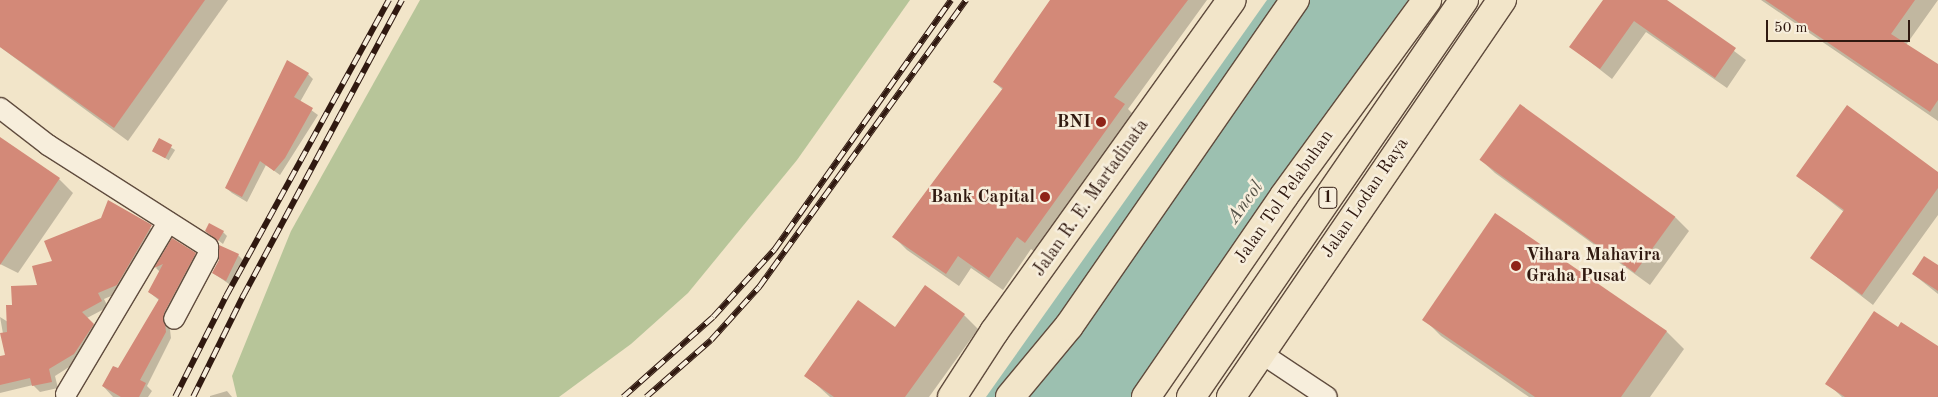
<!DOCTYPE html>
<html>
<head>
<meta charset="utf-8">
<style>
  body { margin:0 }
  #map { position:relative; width:1938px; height:397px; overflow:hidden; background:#f2e5c9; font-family:"Old Standard TT",serif }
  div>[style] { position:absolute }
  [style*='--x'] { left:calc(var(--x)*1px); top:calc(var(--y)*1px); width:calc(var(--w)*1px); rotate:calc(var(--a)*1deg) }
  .green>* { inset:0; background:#b7c599 }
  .water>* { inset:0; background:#9cc0b0 }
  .shadow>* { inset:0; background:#0003; transform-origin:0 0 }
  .building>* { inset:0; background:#d38978; transform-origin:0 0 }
  .roads { filter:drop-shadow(1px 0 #604c3e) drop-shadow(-1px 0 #604c3e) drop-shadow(0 1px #604c3e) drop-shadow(0 -1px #604c3e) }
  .street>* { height:20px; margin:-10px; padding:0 10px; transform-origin:10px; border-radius:10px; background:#f7eedc }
  .highway>* { height:28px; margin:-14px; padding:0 14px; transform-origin:14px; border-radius:14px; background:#f2e5c9 }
  .rail>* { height:5.5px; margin-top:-2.75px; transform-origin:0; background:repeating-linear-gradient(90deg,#f7eedc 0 11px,#301910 0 22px); box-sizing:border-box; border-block:1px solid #301910 }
  .dots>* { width:14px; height:14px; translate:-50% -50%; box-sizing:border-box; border:2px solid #f7eedc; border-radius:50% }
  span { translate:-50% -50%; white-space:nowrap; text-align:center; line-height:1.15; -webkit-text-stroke:5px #f7eedc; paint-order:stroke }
  .shield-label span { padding:1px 4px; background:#f7eedc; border:1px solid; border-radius:4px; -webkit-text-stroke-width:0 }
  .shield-label { font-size:16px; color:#301910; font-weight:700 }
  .poi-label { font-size:18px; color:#301910; font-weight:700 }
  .right { translate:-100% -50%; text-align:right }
  .left { translate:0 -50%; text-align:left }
  .street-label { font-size:18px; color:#301910 }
  .water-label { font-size:19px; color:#565348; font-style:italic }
  .scale { position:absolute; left:1766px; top:20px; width:144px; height:22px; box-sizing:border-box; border:2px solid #301910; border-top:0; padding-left:6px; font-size:15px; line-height:18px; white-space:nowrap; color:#301910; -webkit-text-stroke:4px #f7eedc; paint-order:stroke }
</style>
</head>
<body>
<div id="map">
  <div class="green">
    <i style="clip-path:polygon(420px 0,910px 0,797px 160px,688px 293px,631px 344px,559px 397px,237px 397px,232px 376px,291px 231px)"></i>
  </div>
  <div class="water">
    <i style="clip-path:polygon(1267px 0,1408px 0,1135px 397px,986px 397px)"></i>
  </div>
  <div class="shadow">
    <i style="clip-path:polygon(0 0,228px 0,128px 141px,0 47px)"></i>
    <i style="clip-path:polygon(1051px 0,1207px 0,1128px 109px,1137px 118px,1039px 255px,1031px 249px,1003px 290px,971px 268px,959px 286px,907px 250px,894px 237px,1003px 90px,994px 82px)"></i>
    <i style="clip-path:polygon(1605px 0,1666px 0,1746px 60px,1727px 88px,1646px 32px,1612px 79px,1571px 47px)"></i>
    <i style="clip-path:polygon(1761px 0,1938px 0,1906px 45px,1938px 65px,1938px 121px)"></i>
    <i style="clip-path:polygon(308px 74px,313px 79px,300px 102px,318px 115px,280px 175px,266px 165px,247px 202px,232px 193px,226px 188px)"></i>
    <i style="clip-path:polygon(0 139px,59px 179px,73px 193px,18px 273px,0 264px)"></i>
    <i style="left:159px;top:140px;width:19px;height:12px;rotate:32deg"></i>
    <i style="clip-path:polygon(1481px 160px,1675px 217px,1689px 231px,1650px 285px,1495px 173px)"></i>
    <i style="clip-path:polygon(1938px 174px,1938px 215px,1873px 305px,1812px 258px,1844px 212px,1798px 176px)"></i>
    <i style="clip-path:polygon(109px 202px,158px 233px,123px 291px,104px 299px,108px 307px,87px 318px,100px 331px,80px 360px,55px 376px,58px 388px,40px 392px,33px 385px,0 393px,0 358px,7px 356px,0 317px,8px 322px,13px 306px,38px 286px,54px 262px,102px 219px)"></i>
    <i style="clip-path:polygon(1495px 215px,1667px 332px,1684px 349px,1650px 397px,1529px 397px,1441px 336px,1424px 319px)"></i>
    <i style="clip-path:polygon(223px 232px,227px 236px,223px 244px,210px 234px)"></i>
    <i style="clip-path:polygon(173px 240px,201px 260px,169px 321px,171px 338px,147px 386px,152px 391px,148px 397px,113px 397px,103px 386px,118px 370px,160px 301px,149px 292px,160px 272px,156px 268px)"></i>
    <i style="clip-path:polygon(238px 255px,244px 261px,232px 286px,213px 273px)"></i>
    <i style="clip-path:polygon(1938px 267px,1938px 294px,1913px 274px)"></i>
    <i style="clip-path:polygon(964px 315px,978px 329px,929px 397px,830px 397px,806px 375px)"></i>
    <i style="clip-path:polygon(1898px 329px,1938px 347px,1938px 397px,1842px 397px,1827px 383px)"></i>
    <i style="clip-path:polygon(227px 391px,232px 397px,210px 397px,210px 396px)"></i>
  </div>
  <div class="building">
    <i style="clip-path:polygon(0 0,205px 0,114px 128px,0 47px)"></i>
    <i style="clip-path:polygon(1050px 0,1188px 0,1114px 97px,1125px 104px,1025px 243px,1017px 237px,989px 278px,958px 256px,946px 274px,892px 237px,1003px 88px,993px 82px)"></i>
    <i style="clip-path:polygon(1603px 0,1667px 0,1736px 48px,1715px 78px,1634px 21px,1600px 69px,1569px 47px)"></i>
    <i style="clip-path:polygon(1765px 0,1915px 0,1891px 34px,1938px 64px,1938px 100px,1930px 112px)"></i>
    <i style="clip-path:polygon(287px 60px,309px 73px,294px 97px,313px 108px,285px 158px,274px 171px,260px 161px,242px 197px,225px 188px)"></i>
    <i style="left:1520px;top:104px;width:192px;height:69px;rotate:36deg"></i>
    <i style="clip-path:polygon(1847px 105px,1938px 172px,1938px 188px,1862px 295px,1810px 258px,1844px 210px,1796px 176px)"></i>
    <i style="clip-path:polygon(0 137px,60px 178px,0 265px)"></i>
    <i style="left:159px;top:138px;width:15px;height:15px;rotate:28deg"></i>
    <i style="clip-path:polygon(108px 200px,152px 225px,117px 285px,98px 293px,102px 301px,82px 312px,94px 324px,74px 354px,49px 369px,52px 382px,32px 386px,30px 378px,0 385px,0 356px,5px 355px,0 333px,7px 332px,6px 305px,12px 305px,11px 286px,37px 285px,32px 266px,52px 261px,44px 241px,101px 218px)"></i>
    <i style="clip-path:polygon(1495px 213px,1667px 331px,1621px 397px,1535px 397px,1422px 320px)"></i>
    <i style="clip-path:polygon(209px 223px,224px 231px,218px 241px,205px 231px)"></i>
    <i style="clip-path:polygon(172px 238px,196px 253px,164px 313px,166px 332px,140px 380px,146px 383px,139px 397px,121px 397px,102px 386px,113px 366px,118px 368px,159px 299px,148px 292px,163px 264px,154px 268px)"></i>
    <i style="clip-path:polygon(219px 245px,239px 254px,226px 281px,212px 273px,219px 260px)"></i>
    <i style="clip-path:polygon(1924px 256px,1938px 265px,1938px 291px,1912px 274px)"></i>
    <i style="clip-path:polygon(925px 285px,965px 314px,905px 397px,834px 397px,804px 376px,858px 300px,895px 327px)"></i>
    <i style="clip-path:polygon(1874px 311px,1898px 327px,1901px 322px,1938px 346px,1938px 397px,1845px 397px,1825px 384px)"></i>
  </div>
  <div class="roads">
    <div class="street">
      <i style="--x:0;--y:108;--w:61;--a:37.6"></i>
      <i style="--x:48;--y:145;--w:190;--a:32.5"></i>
      <i style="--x:208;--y:247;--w:8;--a:90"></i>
      <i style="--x:208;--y:255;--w:72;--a:118"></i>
      <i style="--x:1261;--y:353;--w:79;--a:33.7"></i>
      <i style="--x:66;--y:394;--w:200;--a:-59.3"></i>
    </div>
    <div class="highway">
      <i style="--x:952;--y:397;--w:77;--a:-57.1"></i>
      <i style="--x:994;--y:332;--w:408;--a:-54.4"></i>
      <i style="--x:1010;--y:397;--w:92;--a:-50.3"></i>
      <i style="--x:1069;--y:326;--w:397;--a:-55.3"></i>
      <i style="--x:1146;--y:397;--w:244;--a:-55.5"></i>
      <i style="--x:1284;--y:196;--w:243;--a:-53.9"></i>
      <i style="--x:1191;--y:397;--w:482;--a:-55.5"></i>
      <i style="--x:1231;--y:397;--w:481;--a:-55.7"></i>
    </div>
  </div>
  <div class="rail">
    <i style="--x:175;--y:397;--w:113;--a:-63.2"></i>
    <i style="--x:226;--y:296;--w:338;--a:-61.2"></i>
    <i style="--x:193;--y:397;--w:113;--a:-63.7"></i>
    <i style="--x:243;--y:296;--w:336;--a:-61.8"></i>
    <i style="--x:623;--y:397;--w:120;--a:-41.6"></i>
    <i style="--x:713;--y:317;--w:91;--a:-47.7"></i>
    <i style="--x:774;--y:250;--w:306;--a:-54.7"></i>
    <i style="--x:646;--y:397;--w:86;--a:-41.2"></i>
    <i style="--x:711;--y:340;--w:72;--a:-47.8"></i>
    <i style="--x:759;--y:287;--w:354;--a:-54.2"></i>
  </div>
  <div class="dots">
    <i style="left:1101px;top:122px;background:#8f2418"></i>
    <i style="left:1045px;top:197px;background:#8f2418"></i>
    <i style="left:1516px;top:266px;background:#8f2418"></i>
  </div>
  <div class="shield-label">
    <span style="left:1328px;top:198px">1</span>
  </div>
  <div class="poi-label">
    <span class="right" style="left:1091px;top:122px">BNI</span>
    <span class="right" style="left:1035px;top:197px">Bank Capital</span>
    <span class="left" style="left:1526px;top:266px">Vihara Mahavira<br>Graha Pusat</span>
  </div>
  <div class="street-label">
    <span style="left:1284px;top:197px;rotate:-55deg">Jalan Tol Pelabuhan</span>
    <span style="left:1091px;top:198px;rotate:-55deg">Jalan R. E. Martadinata</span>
    <span style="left:1365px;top:198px;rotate:-56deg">Jalan Lodan Raya</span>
  </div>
  <div class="water-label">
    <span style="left:1246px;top:203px;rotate:-54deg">Ancol</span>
  </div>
  <div class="scale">50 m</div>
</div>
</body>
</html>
